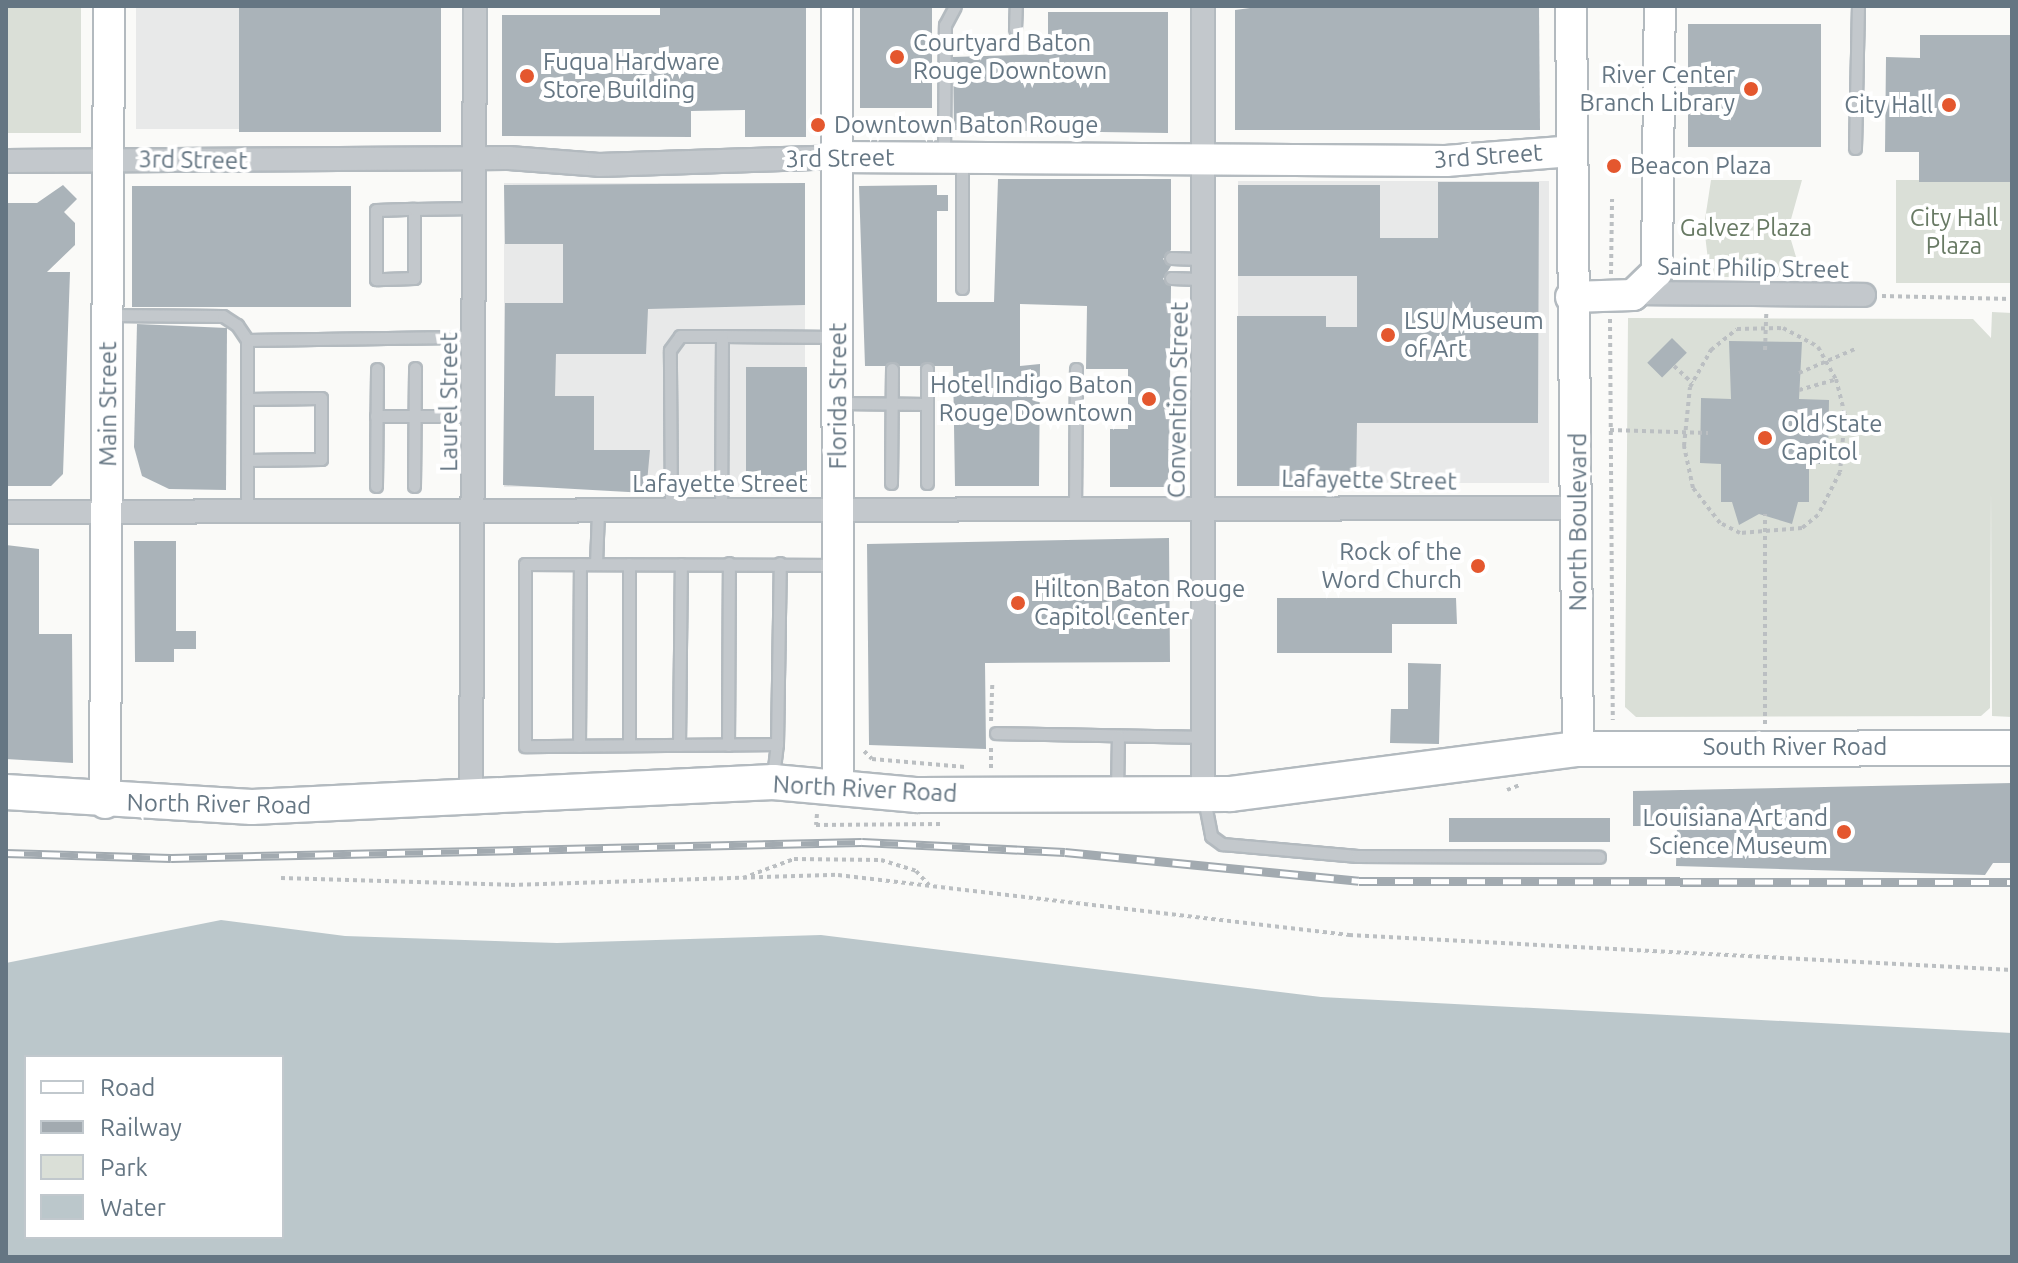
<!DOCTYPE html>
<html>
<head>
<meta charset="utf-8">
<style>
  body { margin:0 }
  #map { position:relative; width:2018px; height:1263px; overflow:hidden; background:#fafaf8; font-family:Ubuntu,sans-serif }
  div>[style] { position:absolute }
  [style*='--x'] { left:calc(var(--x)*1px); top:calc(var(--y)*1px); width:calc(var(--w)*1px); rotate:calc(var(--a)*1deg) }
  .built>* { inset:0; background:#e8e9e9; transform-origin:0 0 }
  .green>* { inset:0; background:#dadfd7; transform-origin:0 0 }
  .water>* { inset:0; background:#bbc7cb }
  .building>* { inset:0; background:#aab3b9; transform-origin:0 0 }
  .path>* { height:4px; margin-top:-2px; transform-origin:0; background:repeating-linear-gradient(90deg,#bbbfc2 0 4px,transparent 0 8px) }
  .roads { filter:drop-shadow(2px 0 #b3babf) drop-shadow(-2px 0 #b3babf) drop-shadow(0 2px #b3babf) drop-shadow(0 -2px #b3babf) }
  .lane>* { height:11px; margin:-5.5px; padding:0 5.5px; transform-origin:5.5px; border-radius:5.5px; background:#c3c8cc }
  .street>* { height:22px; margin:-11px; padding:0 11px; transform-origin:11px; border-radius:11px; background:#c3c8cc }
  .secondary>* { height:30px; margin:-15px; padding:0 15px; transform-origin:15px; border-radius:15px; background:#fff }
  .primary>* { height:34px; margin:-17px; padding:0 17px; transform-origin:17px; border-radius:17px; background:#fff }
  .rail>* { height:9px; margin-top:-4.5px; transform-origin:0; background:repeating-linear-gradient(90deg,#fff 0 18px,#a2aab0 0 36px); box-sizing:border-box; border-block:2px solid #a2aab0 }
  .dots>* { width:22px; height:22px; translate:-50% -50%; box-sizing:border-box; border:4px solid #fff; border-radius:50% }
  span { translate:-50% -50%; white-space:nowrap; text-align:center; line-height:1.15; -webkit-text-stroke:8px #fff; paint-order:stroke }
  .poi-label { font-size:24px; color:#657683 }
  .left { translate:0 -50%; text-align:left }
  .right { translate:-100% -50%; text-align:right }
  .street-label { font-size:24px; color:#657683 }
  .park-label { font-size:24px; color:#687a64 }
  .frame { position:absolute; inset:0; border:8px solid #657683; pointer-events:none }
  .legend { position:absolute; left:24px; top:1055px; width:260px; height:184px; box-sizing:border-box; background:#fff; border:2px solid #c1c8cd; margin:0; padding:10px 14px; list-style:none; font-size:24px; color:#657683 }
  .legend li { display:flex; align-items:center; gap:16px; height:40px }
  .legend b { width:40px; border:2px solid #c1c8cd }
</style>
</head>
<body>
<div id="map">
  <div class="built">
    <i style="left:136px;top:6px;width:305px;height:123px"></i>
    <i style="left:1549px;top:181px;width:302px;height:311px;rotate:90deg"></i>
    <i style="left:805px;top:183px;width:304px;height:301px;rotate:90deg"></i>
  </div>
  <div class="green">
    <i style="left:6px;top:6px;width:75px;height:127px"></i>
    <i style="clip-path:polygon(1711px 180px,1802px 180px,1788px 230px,1802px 277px,1710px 277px,1704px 226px)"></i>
    <i style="left:1896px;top:180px;width:116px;height:103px"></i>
    <i style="clip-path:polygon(1992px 312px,2012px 313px,2012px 717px,1992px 716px,1991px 490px,1990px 708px,1981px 716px,1636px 717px,1625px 707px,1628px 318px,1973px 319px,1991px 338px)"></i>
  </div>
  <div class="water">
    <i style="clip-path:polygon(evenodd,221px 920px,345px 936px,557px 943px,821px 935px,1321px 997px,2012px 1033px,2012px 1257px,6px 1257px,6px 963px,221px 920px,26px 1057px,282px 1057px,282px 1237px,26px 1237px,26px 1057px)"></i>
  </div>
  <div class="building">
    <i style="left:239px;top:6px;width:202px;height:126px"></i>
    <i style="clip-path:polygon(660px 6px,806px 6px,806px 137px,745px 137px,745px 110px,691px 111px,691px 137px,502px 136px,502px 15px,660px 15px)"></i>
    <i style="left:860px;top:6px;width:72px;height:102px"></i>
    <i style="clip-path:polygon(1265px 6px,1539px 6px,1540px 130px,1235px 130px,1235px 10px)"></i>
    <i style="clip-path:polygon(1048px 12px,1168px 12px,1168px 133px,954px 130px,953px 57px,1048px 54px)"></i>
    <i style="left:1688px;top:24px;width:133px;height:123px"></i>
    <i style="clip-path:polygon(1920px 35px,2012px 35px,2012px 182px,1919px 182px,1919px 152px,1885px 152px,1886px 57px,1920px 58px)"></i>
    <i style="clip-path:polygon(998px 179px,1171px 179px,1171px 250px,1163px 259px,1171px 266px,1163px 279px,1171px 286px,1169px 487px,1110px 487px,1110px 429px,1128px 429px,1128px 369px,1086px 369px,1087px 306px,1020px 304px,1020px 366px,1040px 364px,1039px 486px,955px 486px,953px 366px,865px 366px,859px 186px,937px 185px,937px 195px,948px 195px,948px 211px,937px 211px,937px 302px,994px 302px)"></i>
    <i style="clip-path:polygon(1438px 182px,1539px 182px,1538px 423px,1357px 423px,1356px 486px,1237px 486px,1237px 316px,1326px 316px,1326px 327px,1357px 327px,1357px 276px,1238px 276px,1238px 185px,1380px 185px,1380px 238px,1438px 238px)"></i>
    <i style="clip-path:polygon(805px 183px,805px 305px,648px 309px,646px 354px,556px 354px,555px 396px,594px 396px,594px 450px,650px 450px,646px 493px,503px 485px,505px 303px,563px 303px,563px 244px,505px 244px,504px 185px)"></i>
    <i style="clip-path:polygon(63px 185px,77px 199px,64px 212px,75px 223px,75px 245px,47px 272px,70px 272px,63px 474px,51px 486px,6px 486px,6px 203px,37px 203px)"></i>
    <i style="left:132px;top:186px;width:219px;height:121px"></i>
    <i style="clip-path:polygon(137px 324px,227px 328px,226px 490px,169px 489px,142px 476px,134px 447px)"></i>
    <i style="left:1672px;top:338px;width:21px;height:35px;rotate:45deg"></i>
    <i style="clip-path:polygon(1729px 341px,1802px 342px,1799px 399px,1829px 400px,1828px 464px,1809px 464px,1809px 502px,1798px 502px,1792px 524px,1759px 514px,1739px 525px,1732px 502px,1721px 502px,1721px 464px,1700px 463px,1701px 398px,1731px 399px)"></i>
    <i style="left:746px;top:367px;width:61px;height:120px"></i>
    <i style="clip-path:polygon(1169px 538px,1170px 662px,985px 663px,986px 749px,869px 745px,867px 544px)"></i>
    <i style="clip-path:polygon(134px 541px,176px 541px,176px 631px,196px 631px,196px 649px,174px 649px,174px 662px,135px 662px)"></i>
    <i style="clip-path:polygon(6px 545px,39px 549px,39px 634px,72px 634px,73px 763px,6px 759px)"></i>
    <i style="clip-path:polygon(1277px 598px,1456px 598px,1457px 624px,1392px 624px,1392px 653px,1277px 653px)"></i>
    <i style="clip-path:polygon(1408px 663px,1441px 664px,1439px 744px,1390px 743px,1391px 709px,1408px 709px)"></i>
    <i style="clip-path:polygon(2012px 783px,2012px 863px,1993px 863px,1985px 875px,1676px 866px,1677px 826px,1633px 826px,1633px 791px)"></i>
    <i style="left:1449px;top:818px;width:161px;height:24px"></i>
  </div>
  <div class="path">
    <i style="--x:1611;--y:274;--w:75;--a:-89.2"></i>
    <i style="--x:1882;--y:296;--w:130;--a:1.3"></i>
    <i style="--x:1610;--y:319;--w:401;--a:89.6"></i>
    <i style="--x:1783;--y:328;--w:40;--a:28"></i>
    <i style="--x:1818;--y:347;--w:37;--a:61"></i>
    <i style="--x:1836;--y:379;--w:36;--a:76"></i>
    <i style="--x:1845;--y:414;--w:58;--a:94.9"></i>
    <i style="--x:1840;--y:472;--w:48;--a:117.1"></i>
    <i style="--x:1818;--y:515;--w:21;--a:141"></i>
    <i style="--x:1802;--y:528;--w:62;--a:175.4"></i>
    <i style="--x:1740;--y:533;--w:22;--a:-153"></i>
    <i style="--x:1720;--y:523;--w:44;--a:-127.6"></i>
    <i style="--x:1693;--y:488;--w:43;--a:-102.1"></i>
    <i style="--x:1684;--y:446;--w:59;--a:-84.2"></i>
    <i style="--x:1690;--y:387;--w:43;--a:-60.4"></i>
    <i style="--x:1711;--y:350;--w:33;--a:-39"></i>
    <i style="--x:1737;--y:329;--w:46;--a:-1.2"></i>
    <i style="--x:1765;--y:350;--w:38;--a:-88"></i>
    <i style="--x:1674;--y:366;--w:25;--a:43"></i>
    <i style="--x:1799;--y:373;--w:61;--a:-23.2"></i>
    <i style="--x:1799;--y:390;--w:37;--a:-16"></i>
    <i style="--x:1610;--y:430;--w:98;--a:1.8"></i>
    <i style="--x:1822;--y:433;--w:22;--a:-3"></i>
    <i style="--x:991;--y:721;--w:38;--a:-88"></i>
    <i style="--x:1765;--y:724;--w:210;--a:-90"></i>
    <i style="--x:864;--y:751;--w:11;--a:45"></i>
    <i style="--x:872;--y:759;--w:93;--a:4.9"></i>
    <i style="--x:991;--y:768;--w:22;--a:-90"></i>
    <i style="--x:1507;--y:790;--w:14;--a:-21"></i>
    <i style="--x:817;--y:814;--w:11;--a:95"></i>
    <i style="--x:816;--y:825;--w:126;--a:-0.5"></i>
    <i style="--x:281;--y:878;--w:230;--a:1.7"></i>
    <i style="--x:511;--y:885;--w:327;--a:-1.8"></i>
    <i style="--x:838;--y:875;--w:515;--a:6.7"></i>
    <i style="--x:1349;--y:935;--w:664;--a:3.02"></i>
    <i style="--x:743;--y:878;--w:54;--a:-20.4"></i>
    <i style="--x:794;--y:859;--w:87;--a:0.7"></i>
    <i style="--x:881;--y:860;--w:37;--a:17"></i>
    <i style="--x:916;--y:871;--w:19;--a:47"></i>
  </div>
  <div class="roads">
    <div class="lane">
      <i style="--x:1015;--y:29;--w:23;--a:-88"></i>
      <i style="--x:1855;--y:148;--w:142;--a:-88.8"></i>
      <i style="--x:944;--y:156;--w:131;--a:-89.6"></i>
      <i style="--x:945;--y:25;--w:21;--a:-62"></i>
      <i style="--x:414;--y:209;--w:69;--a:90"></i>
      <i style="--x:414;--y:278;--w:38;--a:178"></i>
      <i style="--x:376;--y:279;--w:69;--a:-90"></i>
      <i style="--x:376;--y:210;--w:38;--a:-2"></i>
      <i style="--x:414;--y:209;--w:61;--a:-0.9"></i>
      <i style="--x:1171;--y:258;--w:35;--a:2"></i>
      <i style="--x:1171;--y:278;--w:35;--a:2"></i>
      <i style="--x:962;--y:288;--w:128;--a:-90"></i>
      <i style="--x:110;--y:315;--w:113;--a:0.5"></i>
      <i style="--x:223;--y:316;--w:17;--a:33"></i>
      <i style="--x:237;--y:325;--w:18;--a:56"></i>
      <i style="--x:247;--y:340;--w:171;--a:90"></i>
      <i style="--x:722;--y:336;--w:115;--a:0.5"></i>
      <i style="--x:247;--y:340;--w:227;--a:-0.8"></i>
      <i style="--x:247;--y:399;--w:74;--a:-0.8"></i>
      <i style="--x:321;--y:398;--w:61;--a:90"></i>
      <i style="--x:321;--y:459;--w:74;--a:179.2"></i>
      <i style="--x:840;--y:403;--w:87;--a:0.7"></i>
      <i style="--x:376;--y:416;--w:100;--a:0"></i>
      <i style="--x:891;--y:483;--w:114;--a:-89.5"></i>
      <i style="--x:927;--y:483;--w:114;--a:-90"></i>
      <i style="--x:376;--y:486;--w:117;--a:-89.5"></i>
      <i style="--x:414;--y:486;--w:118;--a:-89.5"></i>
      <i style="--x:1075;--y:509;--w:140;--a:-89.6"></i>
      <i style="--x:671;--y:511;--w:161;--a:-90.4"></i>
      <i style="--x:670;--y:350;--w:17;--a:-54"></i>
      <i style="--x:680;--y:336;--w:42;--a:0"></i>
      <i style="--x:722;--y:336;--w:174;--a:90.3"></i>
      <i style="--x:596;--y:564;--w:53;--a:-87.8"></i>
      <i style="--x:996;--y:733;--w:207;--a:1.1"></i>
      <i style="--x:777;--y:744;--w:181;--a:-89.1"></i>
      <i style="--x:629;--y:745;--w:181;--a:-90"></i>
      <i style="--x:679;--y:745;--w:181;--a:-89.4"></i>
      <i style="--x:728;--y:745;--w:182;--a:-89.7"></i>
      <i style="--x:579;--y:746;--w:182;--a:-89.7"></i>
      <i style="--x:773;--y:776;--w:32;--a:-83"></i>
      <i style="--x:777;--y:744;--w:252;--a:179.5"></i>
      <i style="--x:525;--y:746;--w:182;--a:-90"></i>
      <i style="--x:525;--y:564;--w:312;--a:0.2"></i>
      <i style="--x:1117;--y:791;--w:55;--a:-89"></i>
      <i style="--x:1204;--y:799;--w:38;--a:79"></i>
      <i style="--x:1211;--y:836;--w:14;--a:36"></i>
      <i style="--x:1222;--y:844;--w:136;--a:5.1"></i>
      <i style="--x:1357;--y:856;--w:242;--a:0.2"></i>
    </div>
    <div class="street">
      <i style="--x:1203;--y:6;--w:788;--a:90"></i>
      <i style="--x:6;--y:161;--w:503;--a:-0.34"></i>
      <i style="--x:509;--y:158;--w:90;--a:4.4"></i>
      <i style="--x:599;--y:165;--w:237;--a:-1.9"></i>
      <i style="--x:1641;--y:293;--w:223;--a:0.5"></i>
      <i style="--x:6;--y:512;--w:1573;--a:-0.15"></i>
      <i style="--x:471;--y:799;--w:793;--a:-89.71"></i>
    </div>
    <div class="secondary">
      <i style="--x:837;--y:6;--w:781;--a:89.93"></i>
      <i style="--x:1571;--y:6;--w:743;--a:89.46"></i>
      <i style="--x:836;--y:157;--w:610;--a:0.38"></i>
      <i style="--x:1446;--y:161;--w:126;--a:-4.5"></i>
      <i style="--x:1571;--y:297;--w:62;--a:-1.8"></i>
      <i style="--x:1633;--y:295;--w:33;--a:-44"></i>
      <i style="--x:1657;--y:272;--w:266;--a:-89.4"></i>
      <i style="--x:105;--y:803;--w:797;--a:-89.71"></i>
    </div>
    <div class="primary">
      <i style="--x:6;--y:792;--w:246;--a:3.5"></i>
      <i style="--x:252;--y:807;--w:522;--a:-2.75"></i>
      <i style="--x:773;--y:782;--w:145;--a:5.2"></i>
      <i style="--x:917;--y:795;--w:314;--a:-0.2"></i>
      <i style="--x:1231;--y:794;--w:350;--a:-7.4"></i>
      <i style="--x:1578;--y:749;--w:434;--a:-0.1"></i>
    </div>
  </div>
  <div class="rail">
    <i style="--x:6;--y:853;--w:165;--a:1.7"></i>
    <i style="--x:171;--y:858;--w:691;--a:-1.33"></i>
    <i style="--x:862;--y:842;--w:203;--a:2.8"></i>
    <i style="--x:1065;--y:852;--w:295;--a:5.6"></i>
    <i style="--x:1359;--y:881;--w:653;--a:0.09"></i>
  </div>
  <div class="dots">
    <i style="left:897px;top:57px;background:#e4572e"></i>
    <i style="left:527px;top:76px;background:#e4572e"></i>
    <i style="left:1751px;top:89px;background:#e4572e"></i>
    <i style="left:1949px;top:105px;background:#e4572e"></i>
    <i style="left:818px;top:125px;background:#e4572e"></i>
    <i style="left:1614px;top:166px;background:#e4572e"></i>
    <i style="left:1388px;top:335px;background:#e4572e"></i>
    <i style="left:1149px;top:399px;background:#e4572e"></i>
    <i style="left:1765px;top:438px;background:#e4572e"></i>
    <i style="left:1478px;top:566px;background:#e4572e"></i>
    <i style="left:1018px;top:603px;background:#e4572e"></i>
    <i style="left:1844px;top:832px;background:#e4572e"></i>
  </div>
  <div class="poi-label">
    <span class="left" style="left:913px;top:57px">Courtyard Baton<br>Rouge Downtown</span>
    <span class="left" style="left:543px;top:76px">Fuqua Hardware<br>Store Building</span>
    <span class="right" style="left:1735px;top:89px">River Center<br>Branch Library</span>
    <span class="right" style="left:1933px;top:105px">City Hall</span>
    <span class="left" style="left:834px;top:125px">Downtown Baton Rouge</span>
    <span class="left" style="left:1630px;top:166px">Beacon Plaza</span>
    <span class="left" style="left:1404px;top:335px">LSU Museum<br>of Art</span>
    <span class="right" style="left:1133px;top:399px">Hotel Indigo Baton<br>Rouge Downtown</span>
    <span class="left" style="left:1781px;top:438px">Old State<br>Capitol</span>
    <span class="right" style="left:1462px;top:566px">Rock of the<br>Word Church</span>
    <span class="left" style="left:1034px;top:603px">Hilton Baton Rouge<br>Capitol Center</span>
    <span class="right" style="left:1828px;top:832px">Louisiana Art and<br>Science Museum</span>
  </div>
  <div class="street-label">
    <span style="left:1488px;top:156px;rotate:-4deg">3rd Street</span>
    <span style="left:840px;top:158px;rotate:-1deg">3rd Street</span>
    <span style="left:193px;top:160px;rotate:1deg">3rd Street</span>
    <span style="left:1753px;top:268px;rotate:1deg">Saint Philip Street</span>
    <span style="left:838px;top:396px;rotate:-90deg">Florida Street</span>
    <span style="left:1178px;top:400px;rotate:-89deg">Convention Street</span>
    <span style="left:449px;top:402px;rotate:-90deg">Laurel Street</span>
    <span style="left:108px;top:404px;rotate:-90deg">Main Street</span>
    <span style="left:1369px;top:480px;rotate:1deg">Lafayette Street</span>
    <span style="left:720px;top:484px">Lafayette Street</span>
    <span style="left:1578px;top:522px;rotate:-90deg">North Boulevard</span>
    <span style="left:1795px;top:747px">South River Road</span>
    <span style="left:865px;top:789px;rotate:3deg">North River Road</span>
    <span style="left:219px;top:804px;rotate:1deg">North River Road</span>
  </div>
  <div class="park-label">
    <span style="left:1954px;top:232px">City Hall<br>Plaza</span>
    <span style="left:1746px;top:228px">Galvez Plaza</span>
  </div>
  <div class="frame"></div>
  <ul class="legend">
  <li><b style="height:10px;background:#fff"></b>Road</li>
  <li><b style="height:10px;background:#a2aab0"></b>Railway</li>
  <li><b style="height:22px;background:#dadfd7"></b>Park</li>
  <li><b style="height:22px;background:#bbc7cb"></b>Water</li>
  </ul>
</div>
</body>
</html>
